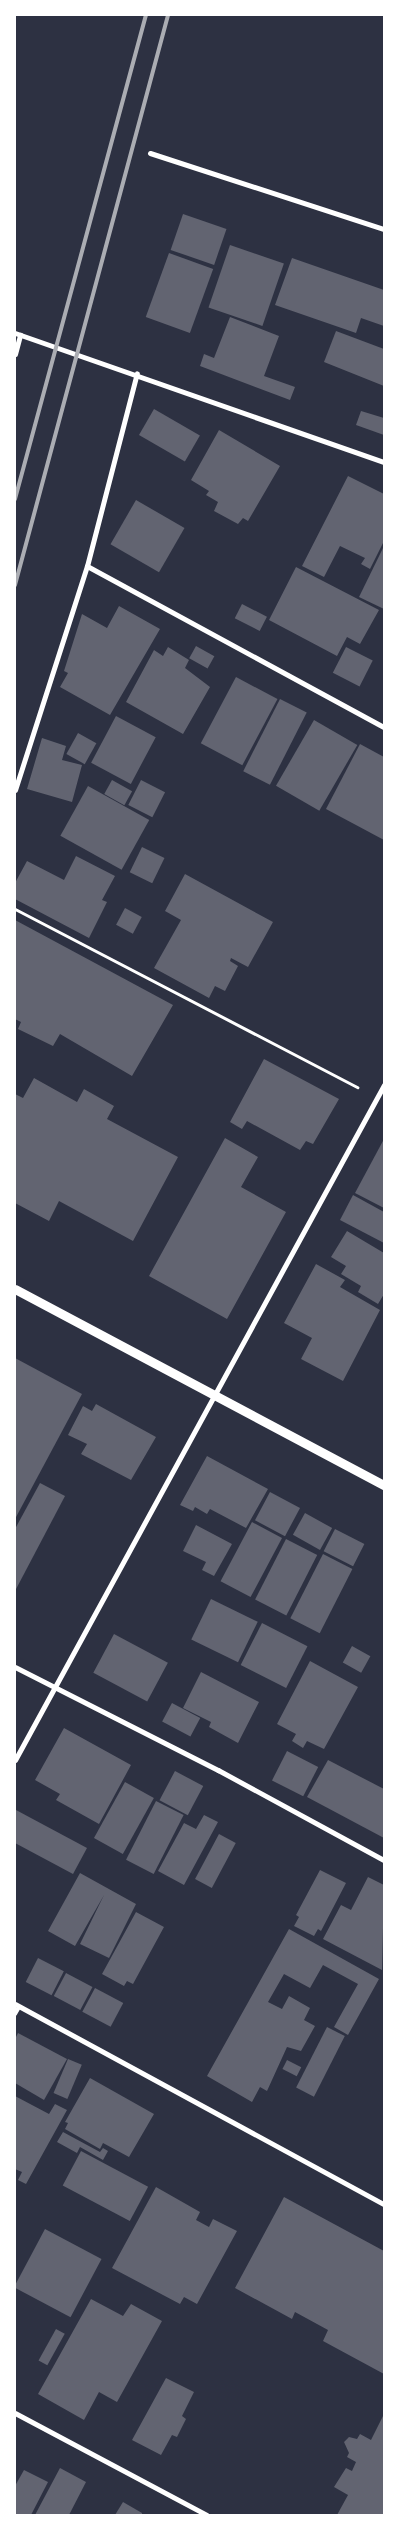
<!DOCTYPE html>
<html>
<head>
<meta charset="utf-8">
<style>
  body { margin:0 }
  #map { position:relative; width:399px; height:2530px; overflow:hidden; background:#2d3142; font-family:"Work Sans",sans-serif }
  div>[style] { position:absolute }
  [style*='--x'] { left:calc(var(--x)*1px); top:calc(var(--y)*1px); width:calc(var(--w)*1px); rotate:calc(var(--a)*1deg) }
  .building>* { inset:0; background:#626471; transform-origin:0 0 }
  .path>* { height:3px; margin:-1.5px; padding:0 1.5px; transform-origin:1.5px; border-radius:1.5px; background:#fff }
  .service>* { height:4px; margin:-2px; padding:0 2px; transform-origin:2px; border-radius:2px; background:#fff }
  .minor>* { height:5px; margin:-2.5px; padding:0 2.5px; transform-origin:2.5px; border-radius:2.5px; background:#fff }
  .tertiary>* { height:9px; margin:-4.5px; padding:0 4.5px; transform-origin:4.5px; border-radius:4.5px; background:#fff }
  .rail>* { height:4px; margin:-2px; padding:0 2px; transform-origin:2px; border-radius:2px; background:#abadb3 }
  span { translate:-50% -50%; white-space:nowrap; text-align:center; line-height:1.15; -webkit-text-stroke:4px #fff; paint-order:stroke }
  .frame { position:absolute; inset:0; border:16px solid #fff; pointer-events:none }
</style>
</head>
<body>
<div id="map">
  <div class="building">
    <i style="left:183px;top:214px;width:46px;height:38px;rotate:19deg"></i>
    <i style="left:230px;top:245px;width:57px;height:66px;rotate:19deg"></i>
    <i style="left:169px;top:253px;width:47px;height:68px;rotate:20deg"></i>
    <i style="clip-path:polygon(292px 258px,384px 290px,384px 326px,361px 318px,356px 333px,275px 305px)"></i>
    <i style="clip-path:polygon(230px 317px,279px 336px,264px 376px,295px 387px,290px 400px,200px 366px,204px 354px,214px 358px)"></i>
    <i style="clip-path:polygon(336px 331px,384px 349px,384px 386px,324px 362px)"></i>
    <i style="left:154px;top:409px;width:53px;height:30px;rotate:30deg"></i>
    <i style="clip-path:polygon(361px 411px,384px 418px,384px 435px,356px 425px)"></i>
    <i style="clip-path:polygon(219px 430px,280px 466px,248px 521px,243px 518px,238px 524px,214px 511px,218px 502px,206px 495px,209px 491px,191px 480px)"></i>
    <i style="clip-path:polygon(348px 476px,384px 494px,384px 541px,370px 569px,361px 564px,365px 558px,340px 546px,324px 577px,302px 566px)"></i>
    <i style="left:136px;top:500px;width:56px;height:51px;rotate:30deg"></i>
    <i style="clip-path:polygon(384px 546px,384px 609px,359px 597px)"></i>
    <i style="clip-path:polygon(296px 567px,379px 610px,360px 644px,347px 637px,337px 656px,269px 620px)"></i>
    <i style="left:242px;top:604px;width:28px;height:16px;rotate:27deg"></i>
    <i style="clip-path:polygon(119px 606px,160px 629px,110px 715px,60px 687px,68px 673px,64px 671px,82px 614px,107px 628px)"></i>
    <i style="left:196px;top:646px;width:21px;height:14px;rotate:29deg"></i>
    <i style="clip-path:polygon(168px 647px,189px 660px,185px 668px,210px 687px,183px 734px,126px 702px,154px 650px,163px 656px)"></i>
    <i style="left:346px;top:647px;width:30px;height:29px;rotate:27deg"></i>
    <i style="left:236px;top:677px;width:47px;height:75px;rotate:28deg"></i>
    <i style="left:280px;top:699px;width:30px;height:81px;rotate:27deg"></i>
    <i style="left:116px;top:716px;width:45px;height:53px;rotate:28deg"></i>
    <i style="left:314px;top:720px;width:50px;height:76px;rotate:30deg"></i>
    <i style="left:78px;top:733px;width:21px;height:24px;rotate:29deg"></i>
    <i style="clip-path:polygon(42px 738px,66px 746px,62px 760px,82px 765px,72px 802px,27px 789px)"></i>
    <i style="clip-path:polygon(360px 744px,384px 757px,384px 840px,326px 809px)"></i>
    <i style="left:112px;top:780px;width:23px;height:16px;rotate:29deg"></i>
    <i style="left:141px;top:780px;width:27px;height:28px;rotate:27deg"></i>
    <i style="left:88px;top:786px;width:70px;height:57px;rotate:29deg"></i>
    <i style="left:142px;top:847px;width:25px;height:28px;rotate:26deg"></i>
    <i style="clip-path:polygon(76px 856px,115px 876px,102px 900px,107px 902px,89px 938px,15px 899px,15px 883px,27px 861px,64px 880px)"></i>
    <i style="clip-path:polygon(185px 874px,273px 922px,248px 967px,231px 958px,230px 961px,238px 966px,225px 991px,215px 986px,209px 998px,154px 968px,181px 920px,165px 911px)"></i>
    <i style="left:125px;top:908px;width:19px;height:19px;rotate:28deg"></i>
    <i style="clip-path:polygon(15px 920px,173px 1005px,132px 1076px,60px 1034px,53px 1046px,18px 1029px,21px 1022px,15px 1019px)"></i>
    <i style="clip-path:polygon(264px 1059px,339px 1099px,313px 1144px,306px 1141px,300px 1150px,247px 1121px,242px 1129px,230px 1122px)"></i>
    <i style="clip-path:polygon(34px 1078px,77px 1102px,84px 1089px,114px 1106px,107px 1119px,178px 1157px,133px 1241px,59px 1201px,49px 1221px,15px 1203px,15px 1094px,23px 1098px)"></i>
    <i style="clip-path:polygon(225px 1138px,258px 1157px,241px 1187px,286px 1212px,227px 1319px,149px 1276px)"></i>
    <i style="clip-path:polygon(384px 1139px,384px 1208px,355px 1193px)"></i>
    <i style="clip-path:polygon(353px 1195px,384px 1212px,384px 1243px,340px 1220px)"></i>
    <i style="clip-path:polygon(347px 1231px,384px 1253px,384px 1294px,378px 1304px,358px 1292px,361px 1286px,341px 1274px,346px 1266px,331px 1257px)"></i>
    <i style="clip-path:polygon(316px 1264px,345px 1280px,340px 1287px,380px 1310px,343px 1381px,301px 1359px,312px 1338px,284px 1323px)"></i>
    <i style="clip-path:polygon(15px 1358px,82px 1394px,15px 1519px)"></i>
    <i style="clip-path:polygon(96px 1404px,156px 1437px,131px 1480px,81px 1454px,87px 1444px,68px 1435px,83px 1406px,92px 1411px)"></i>
    <i style="clip-path:polygon(207px 1456px,268px 1489px,246px 1528px,210px 1509px,207px 1514px,195px 1507px,193px 1511px,180px 1505px)"></i>
    <i style="clip-path:polygon(40px 1483px,65px 1496px,15px 1591px,15px 1529px)"></i>
    <i style="left:270px;top:1492px;width:34px;height:32px;rotate:28deg"></i>
    <i style="left:305px;top:1513px;width:31px;height:25px;rotate:29deg"></i>
    <i style="left:252px;top:1522px;width:34px;height:67px;rotate:28deg"></i>
    <i style="clip-path:polygon(196px 1525px,232px 1544px,214px 1576px,202px 1570px,206px 1562px,183px 1551px)"></i>
    <i style="left:335px;top:1529px;width:33px;height:25px;rotate:27deg"></i>
    <i style="left:286px;top:1539px;width:35px;height:68px;rotate:27deg"></i>
    <i style="left:323px;top:1554px;width:33px;height:72px;rotate:27deg"></i>
    <i style="left:211px;top:1599px;width:52px;height:45px;rotate:26deg"></i>
    <i style="left:262px;top:1623px;width:51px;height:47px;rotate:27deg"></i>
    <i style="left:114px;top:1634px;width:61px;height:44px;rotate:28deg"></i>
    <i style="left:352px;top:1646px;width:21px;height:19px;rotate:29deg"></i>
    <i style="clip-path:polygon(310px 1661px,358px 1687px,324px 1749px,307px 1741px,303px 1748px,292px 1741px,296px 1734px,277px 1724px)"></i>
    <i style="clip-path:polygon(201px 1672px,259px 1702px,238px 1743px,209px 1727px,211px 1722px,183px 1708px)"></i>
    <i style="left:172px;top:1703px;width:32px;height:21px;rotate:28deg"></i>
    <i style="clip-path:polygon(64px 1728px,131px 1765px,99px 1824px,56px 1800px,60px 1794px,35px 1780px)"></i>
    <i style="left:287px;top:1751px;width:35px;height:33px;rotate:27deg"></i>
    <i style="clip-path:polygon(328px 1760px,384px 1789px,384px 1838px,307px 1797px)"></i>
    <i style="left:175px;top:1771px;width:32px;height:33px;rotate:28deg"></i>
    <i style="left:125px;top:1782px;width:33px;height:64px;rotate:29deg"></i>
    <i style="left:156px;top:1801px;width:31px;height:66px;rotate:27deg"></i>
    <i style="clip-path:polygon(16px 1810px,87px 1848px,73px 1874px,15px 1843px)"></i>
    <i style="clip-path:polygon(204px 1815px,218px 1822px,184px 1885px,158px 1871px,184px 1823px,196px 1829px)"></i>
    <i style="left:219px;top:1834px;width:19px;height:51px;rotate:28deg"></i>
    <i style="clip-path:polygon(320px 1870px,346px 1883px,321px 1931px,318px 1929px,314px 1936px,294px 1926px,299px 1917px,296px 1915px)"></i>
    <i style="clip-path:polygon(80px 1873px,136px 1904px,109px 1958px,80px 1944px,104px 1895px,75px 1946px,48px 1931px)"></i>
    <i style="clip-path:polygon(368px 1877px,384px 1885px,382px 1970px,323px 1939px,341px 1905px,351px 1910px)"></i>
    <i style="clip-path:polygon(136px 1912px,164px 1927px,133px 1984px,127px 1981px,124px 1986px,102px 1974px)"></i>
    <i style="clip-path:polygon(289px 1929px,379px 1979px,348px 2035px,334px 2027px,358px 1984px,323px 1965px,310px 1988px,284px 1974px,268px 2002px,282px 2009px,289px 1996px,310px 2008px,304px 2020px,315px 2026px,301px 2051px,287px 2047px,267px 2091px,260px 2087px,252px 2102px,207px 2076px)"></i>
    <i style="left:38px;top:1958px;width:29px;height:27px;rotate:27deg"></i>
    <i style="left:66px;top:1973px;width:30px;height:26px;rotate:28deg"></i>
    <i style="left:95px;top:1988px;width:32px;height:27px;rotate:28deg"></i>
    <i style="left:327px;top:2027px;width:20px;height:68px;rotate:27deg"></i>
    <i style="clip-path:polygon(18px 2033px,67px 2059px,44px 2100px,15px 2083px,15px 2039px)"></i>
    <i style="left:68px;top:2059px;width:15px;height:37px;rotate:23deg"></i>
    <i style="left:287px;top:2060px;width:16px;height:10px;rotate:27deg"></i>
    <i style="clip-path:polygon(90px 2078px,154px 2114px,129px 2157px,103px 2143px,100px 2149px,65px 2129px,68px 2123px,65px 2122px)"></i>
    <i style="clip-path:polygon(15px 2096px,49px 2114px,55px 2104px,67px 2110px,26px 2184px,18px 2180px,22px 2172px,15px 2169px)"></i>
    <i style="clip-path:polygon(63px 2132px,100px 2152px,103px 2148px,108px 2151px,103px 2160px,80px 2147px,77px 2153px,57px 2142px)"></i>
    <i style="left:81px;top:2151px;width:76px;height:39px;rotate:28deg"></i>
    <i style="clip-path:polygon(156px 2187px,200px 2212px,196px 2220px,209px 2227px,213px 2219px,237px 2231px,197px 2304px,184px 2297px,180px 2304px,112px 2268px)"></i>
    <i style="clip-path:polygon(284px 2197px,384px 2251px,384px 2374px,323px 2341px,328px 2330px,295px 2312px,292px 2319px,235px 2288px)"></i>
    <i style="left:45px;top:2229px;width:64px;height:66px;rotate:28deg"></i>
    <i style="clip-path:polygon(91px 2299px,123px 2316px,131px 2304px,162px 2321px,117px 2402px,99px 2392px,84px 2420px,38px 2394px)"></i>
    <i style="left:56px;top:2329px;width:10px;height:36px;rotate:29deg"></i>
    <i style="clip-path:polygon(166px 2378px,194px 2392px,182px 2416px,186px 2419px,177px 2437px,172px 2435px,161px 2455px,132px 2440px)"></i>
    <i style="clip-path:polygon(384px 2414px,384px 2515px,337px 2515px,348px 2495px,334px 2487px,346px 2468px,352px 2471px,356px 2462px,347px 2457px,349px 2453px,344px 2442px,349px 2437px,357px 2439px,360px 2434px,371px 2440px)"></i>
    <i style="clip-path:polygon(60px 2468px,86px 2482px,69px 2515px,35px 2515px)"></i>
    <i style="clip-path:polygon(24px 2470px,48px 2482px,31px 2515px,15px 2515px,15px 2486px)"></i>
    <i style="clip-path:polygon(123px 2502px,142px 2513px,142px 2515px,115px 2515px)"></i>
  </div>
  <div class="path">
    <i style="--x:15;--y:909;--w:386;--a:27.5"></i>
  </div>
  <div class="service">
    <i style="--x:15;--y:2014;--w:8;--a:-60"></i>
  </div>
  <div class="minor">
    <i style="--x:150;--y:153;--w:246;--a:18"></i>
    <i style="--x:15;--y:333;--w:391;--a:19.3"></i>
    <i style="--x:15;--y:354;--w:20;--a:-75"></i>
    <i style="--x:87;--y:566;--w:338;--a:28.5"></i>
    <i style="--x:15;--y:790;--w:235;--a:-72.2"></i>
    <i style="--x:87;--y:566;--w:199;--a:-75.5"></i>
    <i style="--x:15;--y:1667;--w:228;--a:26.9"></i>
    <i style="--x:218;--y:1770;--w:189;--a:28.5"></i>
    <i style="--x:15;--y:1760;--w:769;--a:-61.34"></i>
    <i style="--x:15;--y:2004;--w:420;--a:28.5"></i>
    <i style="--x:15;--y:2413;--w:217;--a:28"></i>
  </div>
  <div class="tertiary">
    <i style="--x:15;--y:1289;--w:418;--a:28"></i>
  </div>
  <div class="rail">
    <i style="--x:15;--y:499;--w:501;--a:-74.86"></i>
    <i style="--x:15;--y:585;--w:590;--a:-74.97"></i>
  </div>
  <div class="frame"></div>
</div>
</body>
</html>
